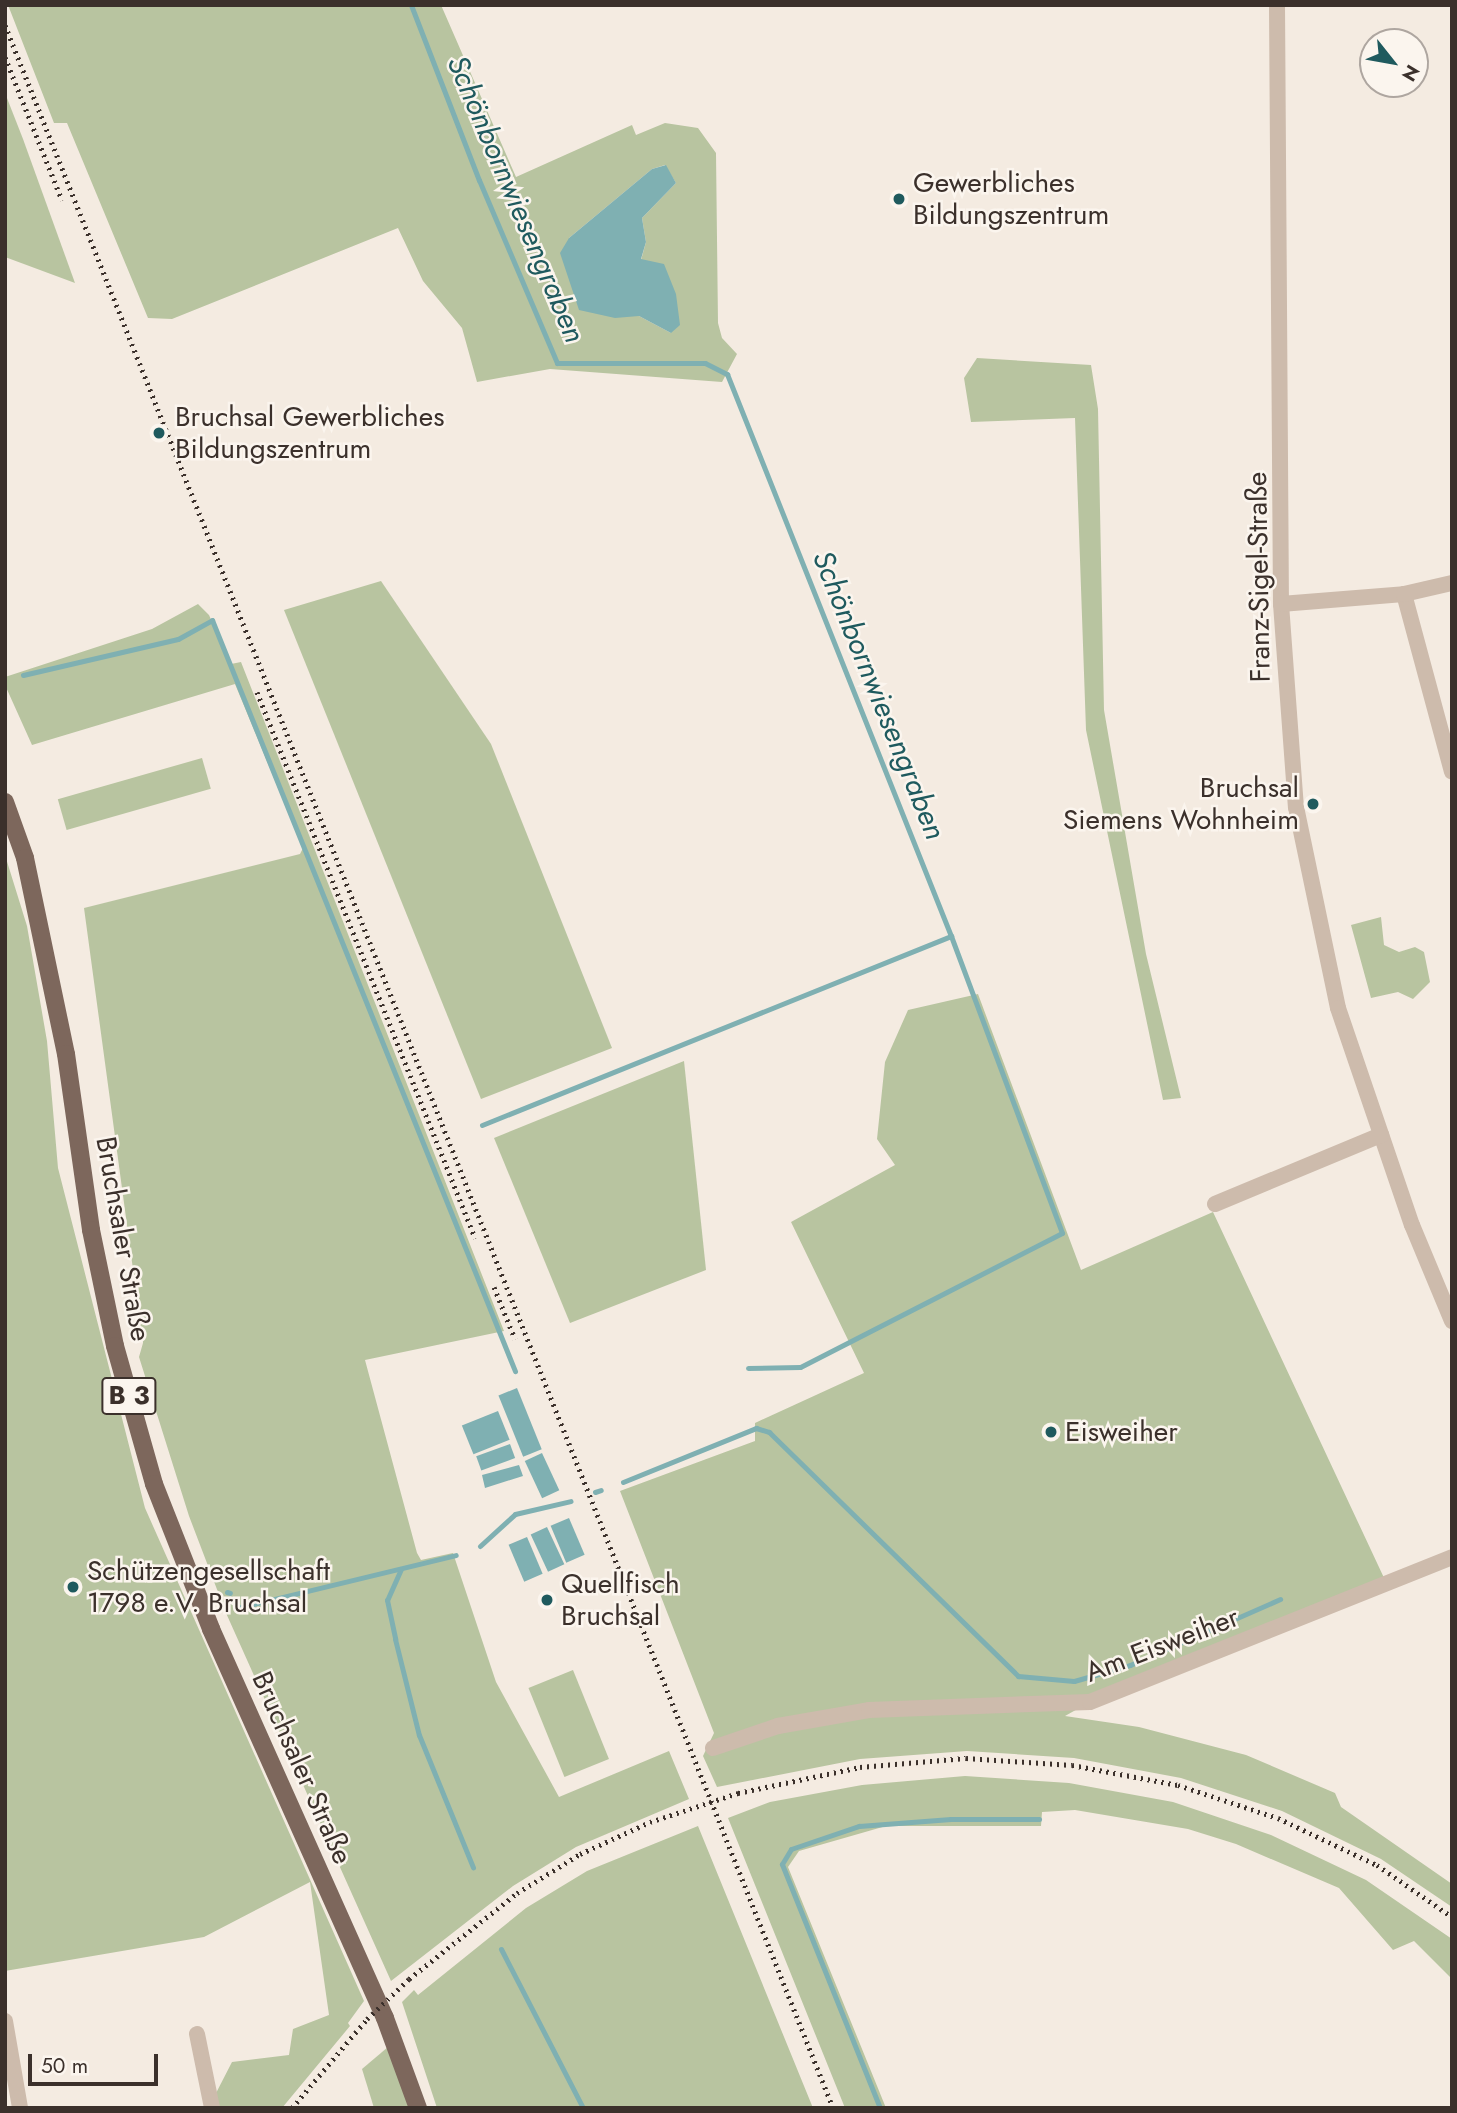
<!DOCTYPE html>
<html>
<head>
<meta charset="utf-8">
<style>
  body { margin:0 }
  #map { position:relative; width:1457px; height:2113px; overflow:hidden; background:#f4ebe1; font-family:Jost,sans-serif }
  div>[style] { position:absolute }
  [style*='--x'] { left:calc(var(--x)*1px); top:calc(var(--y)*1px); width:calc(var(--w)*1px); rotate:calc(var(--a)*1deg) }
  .green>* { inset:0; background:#b8c4a0; transform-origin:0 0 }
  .water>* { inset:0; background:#7fb0b2; transform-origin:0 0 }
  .stream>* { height:5px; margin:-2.5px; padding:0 2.5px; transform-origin:2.5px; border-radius:2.5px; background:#7fb0b2 }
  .minor>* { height:16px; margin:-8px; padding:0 8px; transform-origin:8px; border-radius:8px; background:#cdbbac }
  .primary>* { height:18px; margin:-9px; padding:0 9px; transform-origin:9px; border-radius:9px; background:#7d675c }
  .rail>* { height:5px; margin-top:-2.5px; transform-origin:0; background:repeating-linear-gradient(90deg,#3b302b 0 2px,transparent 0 7px) }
  .dots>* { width:19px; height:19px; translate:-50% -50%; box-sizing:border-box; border:4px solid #fbf5ee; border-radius:50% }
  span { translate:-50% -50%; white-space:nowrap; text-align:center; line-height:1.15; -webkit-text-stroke:5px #fbf5ee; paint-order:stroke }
  .shield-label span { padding:2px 5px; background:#fbf5ee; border:2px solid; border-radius:5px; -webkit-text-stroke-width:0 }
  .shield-label { font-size:26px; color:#3b302b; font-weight:700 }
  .poi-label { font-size:28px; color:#3b302b }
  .left { translate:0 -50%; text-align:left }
  .right { translate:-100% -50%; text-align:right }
  .street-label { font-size:28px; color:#3b302b }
  .water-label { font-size:30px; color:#1f5a5e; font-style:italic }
  .frame { position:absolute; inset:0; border:7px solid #3b302b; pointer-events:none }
  .north { position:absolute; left:1359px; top:28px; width:70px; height:70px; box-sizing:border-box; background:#fbf5ee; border:2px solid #aea6a0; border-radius:50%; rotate:121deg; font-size:19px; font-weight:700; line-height:28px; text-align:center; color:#3b302b }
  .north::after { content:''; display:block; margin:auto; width:24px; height:32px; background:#1f5a5e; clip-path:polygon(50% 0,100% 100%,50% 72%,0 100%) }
  .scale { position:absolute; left:28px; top:2054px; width:130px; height:32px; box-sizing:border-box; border:4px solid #3b302b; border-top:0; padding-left:9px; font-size:21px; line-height:24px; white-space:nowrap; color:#3b302b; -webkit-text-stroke:5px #fbf5ee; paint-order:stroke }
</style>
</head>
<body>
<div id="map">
  <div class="green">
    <i style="clip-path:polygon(evenodd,8px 5px,441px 5px,516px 177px,632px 125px,636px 135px,665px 123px,698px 128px,716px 153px,718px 323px,722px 338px,737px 354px,722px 382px,550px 369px,477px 382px,462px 328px,423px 281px,398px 228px,172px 319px,148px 318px,67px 123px,54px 123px,8px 5px,665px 165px,676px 183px,642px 218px,646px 242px,641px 260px,671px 333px,639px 316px,569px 238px,652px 169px,665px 165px)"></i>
    <i style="clip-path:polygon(5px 93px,23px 139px,75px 283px,5px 257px)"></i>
    <i style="clip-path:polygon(977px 358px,1091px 365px,1098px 409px,1104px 710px,1146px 954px,1181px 1098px,1163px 1100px,1086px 730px,1075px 418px,971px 422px,964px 378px)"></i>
    <i style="clip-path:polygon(381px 581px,491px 744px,612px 1048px,481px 1099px,284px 610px)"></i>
    <i style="clip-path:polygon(198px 604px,209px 615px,231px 664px,241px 662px,504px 1331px,365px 1360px,417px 1553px,421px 1560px,453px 1553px,496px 1682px,559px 1797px,669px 1751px,689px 1799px,576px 1847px,513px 1886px,391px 1981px,226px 1613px,189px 1516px,139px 1357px,143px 1343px,84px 908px,300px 854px,303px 848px,235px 684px,32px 745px,5px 685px,5px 677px,152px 629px)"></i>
    <i style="left:202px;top:758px;width:32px;height:150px;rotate:74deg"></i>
    <i style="clip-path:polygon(5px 855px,27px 926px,47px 1041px,58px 1168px,145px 1508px,364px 2001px,348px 2023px,350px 2026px,282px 2108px,217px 2108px,214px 2097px,232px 2062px,289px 2055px,293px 2029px,329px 2015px,310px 1882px,204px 1937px,5px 1971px)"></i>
    <i style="clip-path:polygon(1381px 917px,1384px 945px,1399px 952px,1415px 947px,1424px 952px,1430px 982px,1413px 999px,1398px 992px,1371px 998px,1351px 925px)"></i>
    <i style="clip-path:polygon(978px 994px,1081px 1270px,1213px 1212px,1385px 1580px,1113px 1689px,1065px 1716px,1139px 1727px,1246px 1755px,1335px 1793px,1341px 1807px,1452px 1884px,1452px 1907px,1381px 1859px,1282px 1811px,1181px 1778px,1074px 1758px,967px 1751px,860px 1759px,717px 1787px,703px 1756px,714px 1733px,620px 1491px,755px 1441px,755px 1423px,864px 1373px,791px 1222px,895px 1165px,877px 1139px,885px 1062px,908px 1010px)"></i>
    <i style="clip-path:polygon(684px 1061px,706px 1270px,570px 1323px,494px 1138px)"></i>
    <i style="left:573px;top:1670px;width:96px;height:48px;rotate:68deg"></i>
    <i style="clip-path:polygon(965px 1776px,1069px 1783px,1173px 1802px,1271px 1835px,1366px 1880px,1452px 1939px,1452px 1979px,1414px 1941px,1393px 1950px,1339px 1888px,1236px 1844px,1188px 1829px,1075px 1810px,1042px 1812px,1041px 1826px,886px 1826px,799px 1851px,788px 1867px,886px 2108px,845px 2108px,728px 1818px,770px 1802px,862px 1785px)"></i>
    <i style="clip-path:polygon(698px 1826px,813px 2108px,437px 2108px,402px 2002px,414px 1990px,418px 1995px,526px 1908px,587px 1871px)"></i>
    <i style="clip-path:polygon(388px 2047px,412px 2108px,374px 2108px,362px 2069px)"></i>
  </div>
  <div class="water">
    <i style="clip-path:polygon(666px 165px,676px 183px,642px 218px,646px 242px,641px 259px,664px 264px,676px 294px,680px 325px,671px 333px,639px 316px,615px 318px,579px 310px,560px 253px,569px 238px,652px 169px)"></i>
    <i style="left:517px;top:1388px;width:66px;height:20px;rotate:68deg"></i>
    <i style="left:498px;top:1411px;width:31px;height:39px;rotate:68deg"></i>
    <i style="left:510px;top:1444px;width:15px;height:36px;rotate:70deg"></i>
    <i style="left:542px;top:1453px;width:41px;height:19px;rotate:65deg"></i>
    <i style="clip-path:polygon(519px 1465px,523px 1476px,485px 1488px,482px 1475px)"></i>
    <i style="left:569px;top:1518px;width:40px;height:20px;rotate:67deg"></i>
    <i style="left:547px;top:1527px;width:41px;height:18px;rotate:65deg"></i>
    <i style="left:527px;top:1537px;width:40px;height:20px;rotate:67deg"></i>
  </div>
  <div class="stream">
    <i style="--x:411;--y:5;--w:188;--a:68.8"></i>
    <i style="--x:479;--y:180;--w:199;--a:66.9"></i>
    <i style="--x:557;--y:363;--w:148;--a:0"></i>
    <i style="--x:705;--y:363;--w:25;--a:27"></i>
    <i style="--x:727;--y:374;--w:605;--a:68.27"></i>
    <i style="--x:951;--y:936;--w:317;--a:69.5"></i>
    <i style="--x:1062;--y:1233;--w:294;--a:152.9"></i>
    <i style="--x:800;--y:1367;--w:52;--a:178.9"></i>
    <i style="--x:23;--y:675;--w:159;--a:-13.1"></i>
    <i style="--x:178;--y:639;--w:39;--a:-29"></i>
    <i style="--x:212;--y:620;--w:810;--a:68.03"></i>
    <i style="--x:482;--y:1125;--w:506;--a:-21.95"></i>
    <i style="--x:623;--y:1482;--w:144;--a:-22.1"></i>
    <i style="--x:756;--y:1428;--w:14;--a:17"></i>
    <i style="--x:769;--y:1432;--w:349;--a:44.4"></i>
    <i style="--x:1018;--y:1676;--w:56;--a:5.1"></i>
    <i style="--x:1074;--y:1681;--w:58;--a:-15.9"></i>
    <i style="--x:1130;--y:1665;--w:164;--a:-23.7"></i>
    <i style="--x:595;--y:1492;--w:6;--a:-18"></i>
    <i style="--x:480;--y:1546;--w:47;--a:-42.4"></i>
    <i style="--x:515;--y:1514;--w:57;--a:-13.1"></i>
    <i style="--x:401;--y:1569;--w:34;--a:114"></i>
    <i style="--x:387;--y:1600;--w:40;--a:78"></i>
    <i style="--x:395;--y:1639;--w:99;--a:76"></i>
    <i style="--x:419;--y:1735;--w:143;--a:67.8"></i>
    <i style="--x:227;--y:1592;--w:3;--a:18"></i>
    <i style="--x:237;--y:1608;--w:225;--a:-13.6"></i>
    <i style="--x:501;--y:1949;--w:179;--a:62.7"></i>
    <i style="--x:880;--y:2108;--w:263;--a:-111.9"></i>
    <i style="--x:782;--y:1864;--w:17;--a:-59"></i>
    <i style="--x:791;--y:1849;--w:72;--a:-18.7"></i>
    <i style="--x:859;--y:1826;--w:92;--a:-4.4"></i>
    <i style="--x:951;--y:1819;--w:88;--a:0"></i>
  </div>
  <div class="minor">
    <i style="--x:1277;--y:5;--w:599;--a:89.62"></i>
    <i style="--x:1281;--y:604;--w:204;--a:85.8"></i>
    <i style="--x:1296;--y:807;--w:205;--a:78.2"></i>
    <i style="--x:1338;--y:1008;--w:229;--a:71.2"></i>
    <i style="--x:1412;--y:1225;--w:104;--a:67.4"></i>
    <i style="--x:1404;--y:594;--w:184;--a:74.9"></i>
    <i style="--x:1281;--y:604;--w:123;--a:-4.6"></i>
    <i style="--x:1404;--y:594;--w:49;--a:-12.9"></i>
    <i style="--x:1215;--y:1204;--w:180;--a:-22.6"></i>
    <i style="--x:713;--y:1748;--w:69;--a:-18.7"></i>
    <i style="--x:778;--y:1726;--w:92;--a:-10"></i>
    <i style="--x:869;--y:1710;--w:221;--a:-2.1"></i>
    <i style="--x:1090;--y:1702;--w:390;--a:-21.8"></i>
    <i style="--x:5;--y:2021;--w:88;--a:80.2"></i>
    <i style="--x:197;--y:2034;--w:76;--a:78.5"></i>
  </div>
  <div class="primary">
    <i style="--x:5;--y:802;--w:59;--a:70.3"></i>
    <i style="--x:25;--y:858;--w:200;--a:78.2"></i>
    <i style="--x:66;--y:1054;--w:178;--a:81.9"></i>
    <i style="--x:91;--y:1230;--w:118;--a:78.3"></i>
    <i style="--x:115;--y:1346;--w:143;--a:74.2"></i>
    <i style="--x:154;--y:1484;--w:156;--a:68.5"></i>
    <i style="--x:211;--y:1629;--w:426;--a:65.9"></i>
    <i style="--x:385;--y:2018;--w:96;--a:69.9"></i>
  </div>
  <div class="rail">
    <i style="--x:5;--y:25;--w:2242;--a:68.32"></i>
    <i style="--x:5;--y:57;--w:154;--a:68.3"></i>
    <i style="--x:257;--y:692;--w:588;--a:68.23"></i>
    <i style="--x:494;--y:1287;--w:56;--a:68"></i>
    <i style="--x:292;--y:2108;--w:116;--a:-49.9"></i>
    <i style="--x:367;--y:2019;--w:58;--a:-43.6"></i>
    <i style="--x:409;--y:1979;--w:138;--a:-38.5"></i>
    <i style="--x:517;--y:1893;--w:74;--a:-31.8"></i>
    <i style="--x:580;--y:1854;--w:77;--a:-24.6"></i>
    <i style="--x:650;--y:1822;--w:93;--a:-18.2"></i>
    <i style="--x:738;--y:1793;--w:125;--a:-12"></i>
    <i style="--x:860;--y:1767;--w:106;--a:-4.9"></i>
    <i style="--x:966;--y:1758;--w:106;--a:3.8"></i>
    <i style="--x:1072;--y:1765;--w:108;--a:10.7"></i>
    <i style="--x:1178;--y:1785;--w:105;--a:18.3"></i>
    <i style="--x:1278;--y:1818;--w:110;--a:25.4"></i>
    <i style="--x:1377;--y:1865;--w:91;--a:34.7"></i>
  </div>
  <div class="dots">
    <i style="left:899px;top:199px;background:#1f5a5e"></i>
    <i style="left:159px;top:433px;background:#1f5a5e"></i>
    <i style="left:1313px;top:804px;background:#1f5a5e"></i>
    <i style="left:1051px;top:1432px;background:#1f5a5e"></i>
    <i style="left:73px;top:1587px;background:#1f5a5e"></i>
    <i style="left:547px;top:1600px;background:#1f5a5e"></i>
  </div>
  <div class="shield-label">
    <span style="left:129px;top:1396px">B 3</span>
  </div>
  <div class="poi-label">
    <span class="left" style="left:913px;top:199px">Gewerbliches<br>Bildungszentrum</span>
    <span class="left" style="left:175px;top:433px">Bruchsal Gewerbliches<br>Bildungszentrum</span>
    <span class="right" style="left:1299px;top:804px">Bruchsal<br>Siemens Wohnheim</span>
    <span class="left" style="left:1065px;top:1432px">Eisweiher</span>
    <span class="left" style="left:87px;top:1587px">Schützengesellschaft<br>1798 e.V. Bruchsal</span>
    <span class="left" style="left:561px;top:1600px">Quellfisch<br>Bruchsal</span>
  </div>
  <div class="street-label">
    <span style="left:1259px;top:577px;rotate:-91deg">Franz-Sigel-Straße</span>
    <span style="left:123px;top:1239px;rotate:80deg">Bruchsaler Straße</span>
    <span style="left:1162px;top:1645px;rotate:-21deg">Am Eisweiher</span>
    <span style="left:302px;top:1768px;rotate:66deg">Bruchsaler Straße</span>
  </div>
  <div class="water-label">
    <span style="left:516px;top:199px;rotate:67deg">Schönbornwiesengraben</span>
    <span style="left:879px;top:695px;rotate:68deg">Schönbornwiesengraben</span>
  </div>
  <div class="frame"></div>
  <div class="north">N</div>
  <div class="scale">50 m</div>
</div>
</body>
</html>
